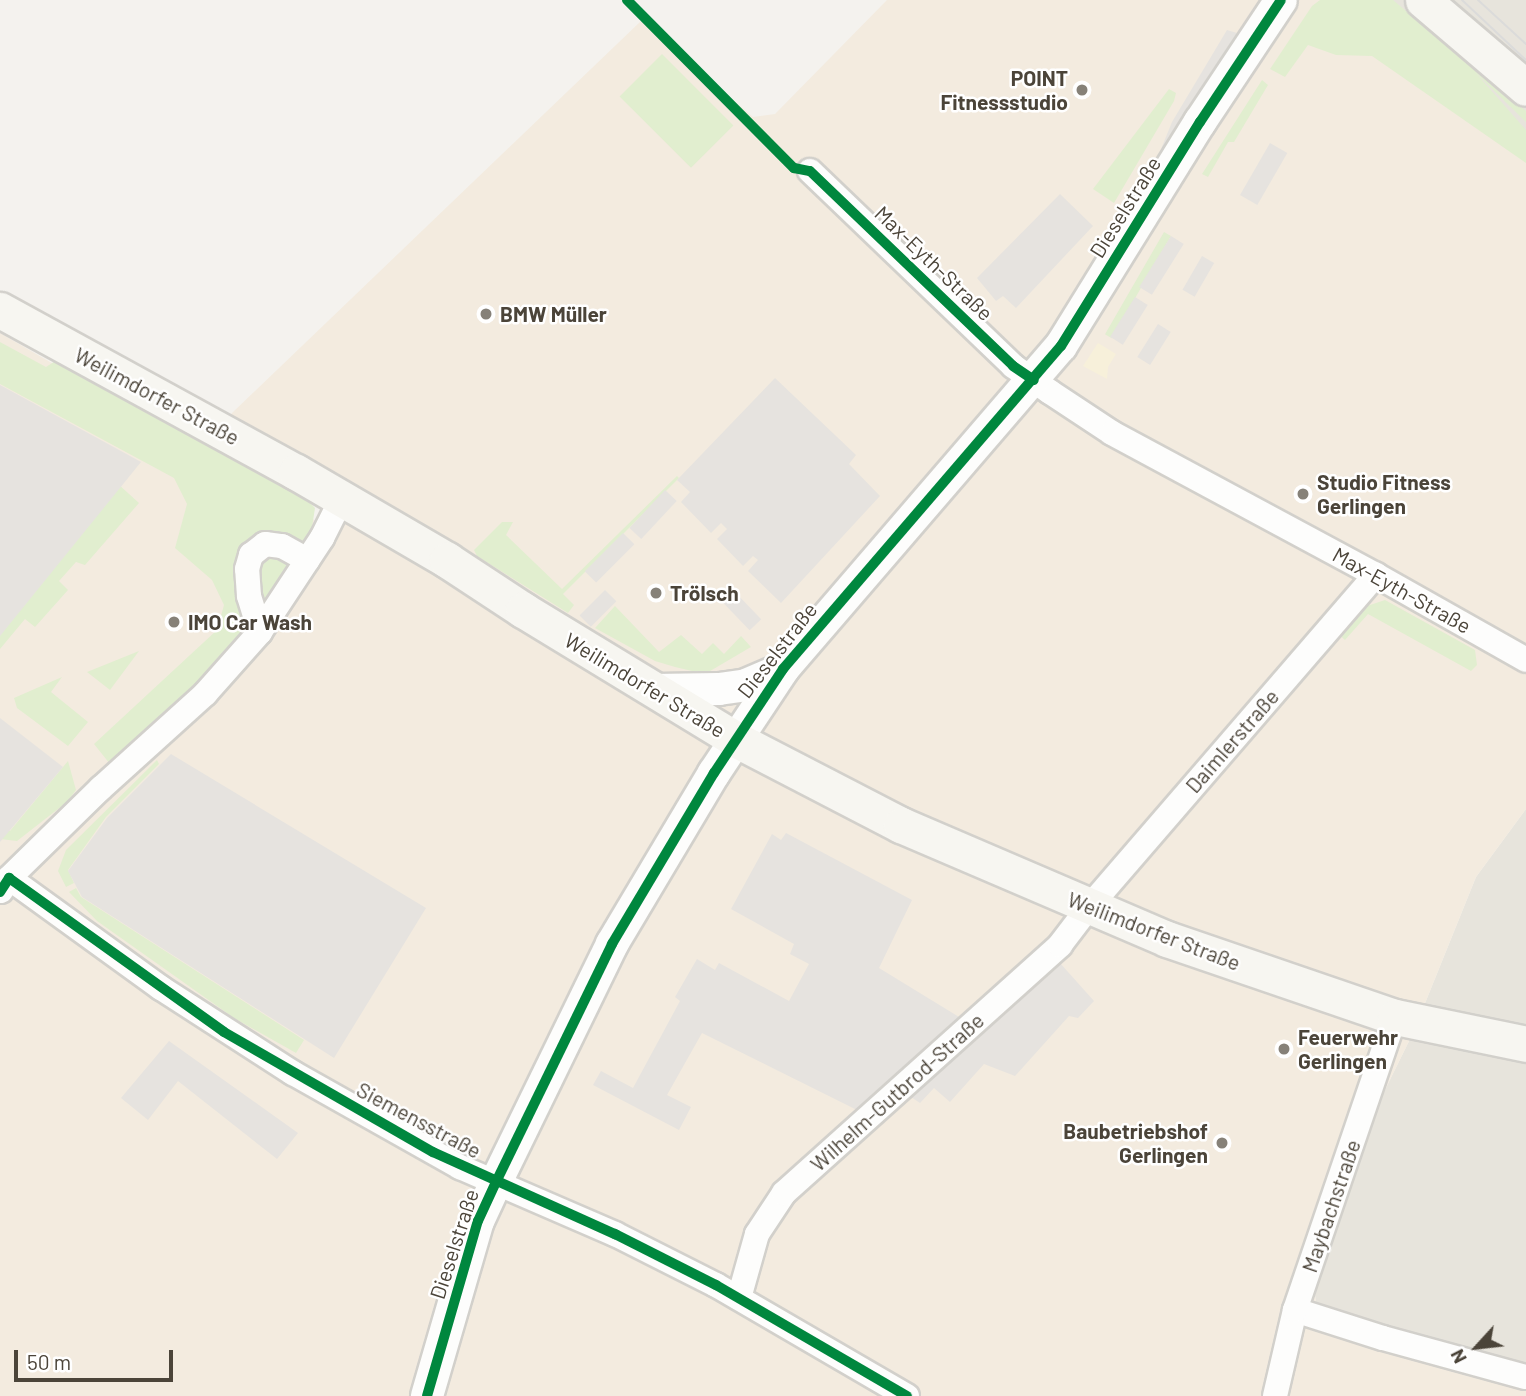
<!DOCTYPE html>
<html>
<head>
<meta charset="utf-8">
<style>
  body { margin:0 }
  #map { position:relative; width:1526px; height:1396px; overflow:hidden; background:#f4f2ee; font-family:Barlow,sans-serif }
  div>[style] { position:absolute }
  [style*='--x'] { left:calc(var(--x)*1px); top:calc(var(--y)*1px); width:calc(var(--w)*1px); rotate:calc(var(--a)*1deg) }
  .residential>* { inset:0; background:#e7e4dc }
  .commercial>* { inset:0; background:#f3ebdf }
  .green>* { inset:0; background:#e1eecf; transform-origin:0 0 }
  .sand>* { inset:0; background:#f7f0da }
  .parking>* { inset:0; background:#e6e3df; transform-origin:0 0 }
  .roads { filter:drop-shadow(2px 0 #d2d0cb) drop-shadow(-2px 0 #d2d0cb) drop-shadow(0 2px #d2d0cb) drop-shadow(0 -2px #d2d0cb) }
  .minor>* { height:24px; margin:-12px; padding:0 12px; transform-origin:12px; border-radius:12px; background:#fdfdfc }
  .tertiary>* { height:32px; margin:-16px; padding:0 16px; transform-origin:16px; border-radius:16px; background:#fdfdfc }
  .secondary>* { height:35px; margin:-17.5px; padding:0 17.5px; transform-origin:17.5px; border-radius:17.5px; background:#f7f6f1 }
  .tram>* { height:2px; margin:-1px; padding:0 1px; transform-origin:1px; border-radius:1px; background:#dbdbda }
  .cycleway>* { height:10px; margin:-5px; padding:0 5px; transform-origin:5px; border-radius:5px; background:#00873e }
  .dots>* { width:19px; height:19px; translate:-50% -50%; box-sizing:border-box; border:4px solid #fff; border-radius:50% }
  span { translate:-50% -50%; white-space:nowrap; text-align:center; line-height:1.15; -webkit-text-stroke:5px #fff; paint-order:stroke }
  .poi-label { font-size:21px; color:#4b4439; font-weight:700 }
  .right { translate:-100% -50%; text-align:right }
  .left { translate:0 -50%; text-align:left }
  .street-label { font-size:21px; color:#4b4439 }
  .north { position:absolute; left:1442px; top:1312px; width:70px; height:70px; -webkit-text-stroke:5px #fff; paint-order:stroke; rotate:243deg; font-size:19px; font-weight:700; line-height:28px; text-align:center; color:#4b4439 }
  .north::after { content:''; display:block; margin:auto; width:24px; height:32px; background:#4b4439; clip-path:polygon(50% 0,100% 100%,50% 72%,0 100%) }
  .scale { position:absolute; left:14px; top:1350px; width:159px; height:32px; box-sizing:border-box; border:4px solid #4b4439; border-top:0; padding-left:9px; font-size:21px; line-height:24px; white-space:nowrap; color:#4b4439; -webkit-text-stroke:5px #fff; paint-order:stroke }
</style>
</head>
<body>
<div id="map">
  <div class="residential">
    <i style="clip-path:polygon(1350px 0,1526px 0,1526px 155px)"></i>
    <i style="clip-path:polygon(1526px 809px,1526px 1389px,1464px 1375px,1320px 1333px,1315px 1295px,1349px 1163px,1413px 1033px,1476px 877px)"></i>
  </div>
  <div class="commercial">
    <i style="clip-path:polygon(887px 0,1350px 0,1526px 155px,1526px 809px,1476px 877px,1413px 1033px,1349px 1163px,1315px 1295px,1320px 1333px,1464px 1375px,1526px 1389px,1526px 1396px,0 1396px,0 333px,204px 451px,327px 528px,342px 499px,216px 436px,232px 413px,641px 21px,753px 117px,775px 114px)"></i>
  </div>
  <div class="green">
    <i style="clip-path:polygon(1320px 0,1393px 0,1526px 111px,1526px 122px,1475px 72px,1526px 130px,1526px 163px,1372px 56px,1336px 55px,1308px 45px,1285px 77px,1270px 69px,1312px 6px)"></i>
    <i style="left:662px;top:54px;width:101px;height:60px;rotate:45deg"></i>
    <i style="clip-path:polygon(1262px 80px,1268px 85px,1234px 142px,1228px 142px,1208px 177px,1202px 174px)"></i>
    <i style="clip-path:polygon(1169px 89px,1176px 93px,1174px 101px,1114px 203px,1093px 189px)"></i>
    <i style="left:1164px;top:232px;width:8px;height:118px;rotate:30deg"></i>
    <i style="clip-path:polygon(0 342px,46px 367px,63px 356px,260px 451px,315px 508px,307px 560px,118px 774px,94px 744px,217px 630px,224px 605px,212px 580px,175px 548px,187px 504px,174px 478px,0 384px)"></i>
    <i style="clip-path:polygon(106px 473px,139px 503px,85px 565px,76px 562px,59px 581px,68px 590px,35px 627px,25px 619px,0 649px,0 630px)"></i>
    <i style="clip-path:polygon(677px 476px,679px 478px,563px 594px,574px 605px,568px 613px,477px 556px,474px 550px,502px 522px,513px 522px,506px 535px,562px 589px)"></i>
    <i style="clip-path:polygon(1385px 600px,1475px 650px,1477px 665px,1471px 671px,1368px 614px,1345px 640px,1336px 632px,1355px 610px)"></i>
    <i style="clip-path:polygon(615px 606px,659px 652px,681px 635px,702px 654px,713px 643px,724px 654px,741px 636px,751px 647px,705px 674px,675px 667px,655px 661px,595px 628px)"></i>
    <i style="clip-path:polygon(139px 651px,110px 690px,87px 672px)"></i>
    <i style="clip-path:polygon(62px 677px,51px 692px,88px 722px,68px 746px,17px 708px,14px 698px)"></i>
    <i style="clip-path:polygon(157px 760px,159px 764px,106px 817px,68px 870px,74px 883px,66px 887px,58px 871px,66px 850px)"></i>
    <i style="clip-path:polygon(68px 761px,76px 790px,67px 802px,17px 841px,0 839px,0 826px,10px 831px)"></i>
    <i style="clip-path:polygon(76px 888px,81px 897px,304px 1040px,296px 1053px,234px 1018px,97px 921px,69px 892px)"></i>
  </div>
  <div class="sand">
    <i style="clip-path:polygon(1098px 343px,1116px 354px,1108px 367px,1107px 379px,1083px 366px)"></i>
  </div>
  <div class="parking">
    <i style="clip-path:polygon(1227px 30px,1237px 33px,1160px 163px,1157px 159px,1172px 122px)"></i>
    <i style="left:1270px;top:143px;width:20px;height:60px;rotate:30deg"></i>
    <i style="clip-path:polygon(1060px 194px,1093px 226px,1016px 308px,1003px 296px,996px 301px,977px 278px)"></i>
    <i style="left:1171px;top:236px;width:15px;height:60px;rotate:32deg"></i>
    <i style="left:1202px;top:256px;width:14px;height:39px;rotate:30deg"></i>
    <i style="left:1135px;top:297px;width:15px;height:47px;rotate:32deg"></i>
    <i style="left:1158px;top:324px;width:15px;height:39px;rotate:32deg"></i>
    <i style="clip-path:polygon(775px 378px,856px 455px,849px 464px,880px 496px,781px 603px,748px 571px,758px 560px,753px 556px,743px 566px,717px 539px,727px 529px,721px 523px,711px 533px,681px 502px,690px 492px,677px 480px)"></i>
    <i style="clip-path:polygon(0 385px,141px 462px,0 636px)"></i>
    <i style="left:665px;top:490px;width:16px;height:52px;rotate:43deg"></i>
    <i style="left:623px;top:533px;width:16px;height:54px;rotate:45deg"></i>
    <i style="left:732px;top:589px;width:42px;height:16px;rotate:46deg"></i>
    <i style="left:605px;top:590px;width:16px;height:36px;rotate:45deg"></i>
    <i style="clip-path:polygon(0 718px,63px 767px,0 842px)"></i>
    <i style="clip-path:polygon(171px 754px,426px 908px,334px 1058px,82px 897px,68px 871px,107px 818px)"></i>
    <i style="clip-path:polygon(786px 833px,912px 900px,879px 968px,964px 1020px,865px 1114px,702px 1033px,667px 1095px,691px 1107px,679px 1130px,593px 1085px,601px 1071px,633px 1088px,680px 1001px,675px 997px,697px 959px,715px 970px,719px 963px,789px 1001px,809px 964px,790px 954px,794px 944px,731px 909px,772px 834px,781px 840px)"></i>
    <i style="clip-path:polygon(1050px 962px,1060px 963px,1094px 1001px,1078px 1018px,1069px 1016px,1015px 1076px,984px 1064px,950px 1102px,934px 1088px,920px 1103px,908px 1095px)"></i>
    <i style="clip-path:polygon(169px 1041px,298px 1133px,277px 1159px,178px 1081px,148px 1120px,121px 1098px)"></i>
  </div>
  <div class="roads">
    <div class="minor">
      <i style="--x:810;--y:171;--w:281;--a:43.8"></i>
      <i style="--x:1013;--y:366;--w:45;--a:35.1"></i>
      <i style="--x:1050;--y:392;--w:74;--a:33.5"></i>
      <i style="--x:1112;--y:433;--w:300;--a:28.3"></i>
      <i style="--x:1376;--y:575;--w:172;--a:29.5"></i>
      <i style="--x:260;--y:632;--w:38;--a:-107"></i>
      <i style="--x:249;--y:596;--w:27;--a:-94"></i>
      <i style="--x:247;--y:569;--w:15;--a:-74"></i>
      <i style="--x:251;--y:555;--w:18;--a:-38"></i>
      <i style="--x:265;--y:544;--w:17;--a:7"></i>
      <i style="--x:282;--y:546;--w:29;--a:29"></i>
      <i style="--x:9;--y:878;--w:188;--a:35.9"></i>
      <i style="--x:161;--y:988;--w:157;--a:32.8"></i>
      <i style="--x:293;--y:1073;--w:192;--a:29.4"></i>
      <i style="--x:460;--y:1167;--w:169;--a:23.4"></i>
      <i style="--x:615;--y:1234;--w:113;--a:26.8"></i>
      <i style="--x:716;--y:1285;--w:221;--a:30.2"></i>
      <i style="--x:1;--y:891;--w:15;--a:-58"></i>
      <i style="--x:9;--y:878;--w:129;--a:-44.4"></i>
      <i style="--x:101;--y:788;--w:140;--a:-42.1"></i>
      <i style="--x:205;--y:694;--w:83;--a:-48.4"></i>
      <i style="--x:260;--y:632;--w:113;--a:-56.6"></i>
      <i style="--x:322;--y:538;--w:45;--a:-63.4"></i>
      <i style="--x:739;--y:1298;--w:66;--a:-74.3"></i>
      <i style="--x:757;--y:1234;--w:49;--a:-56.6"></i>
      <i style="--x:784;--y:1193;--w:371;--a:-41.9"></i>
      <i style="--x:1060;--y:945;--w:48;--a:-52.7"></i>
      <i style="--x:1089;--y:907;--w:439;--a:-49.2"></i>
      <i style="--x:1295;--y:1310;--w:92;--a:17.7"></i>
      <i style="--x:1383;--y:1338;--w:148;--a:15.3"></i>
      <i style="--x:1275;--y:1396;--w:88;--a:-76.9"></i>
      <i style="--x:1295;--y:1310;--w:310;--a:-71.2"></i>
    </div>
    <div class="tertiary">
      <i style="--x:655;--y:690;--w:64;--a:-0.9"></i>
      <i style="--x:719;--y:689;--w:27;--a:-8"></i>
      <i style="--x:746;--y:685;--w:40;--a:-23.4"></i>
      <i style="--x:427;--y:1396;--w:182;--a:-73.8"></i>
      <i style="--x:478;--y:1221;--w:43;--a:-65.2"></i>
      <i style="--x:496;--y:1182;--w:265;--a:-64"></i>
      <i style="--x:612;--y:944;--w:199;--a:-59.2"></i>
      <i style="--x:714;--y:773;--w:125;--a:-56.4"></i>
      <i style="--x:783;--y:669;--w:426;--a:-49.3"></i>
      <i style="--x:1061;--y:346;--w:264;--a:-58.2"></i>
      <i style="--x:1200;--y:122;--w:146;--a:-56.4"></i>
    </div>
    <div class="secondary">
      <i style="--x:1423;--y:0;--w:135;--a:40.5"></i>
      <i style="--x:0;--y:310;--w:337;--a:28.7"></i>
      <i style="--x:296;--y:472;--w:175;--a:30.2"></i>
      <i style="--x:447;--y:560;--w:91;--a:33.3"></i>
      <i style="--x:523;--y:610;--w:248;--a:31.3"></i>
      <i style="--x:735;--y:739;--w:187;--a:27.4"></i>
      <i style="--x:901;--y:825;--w:289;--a:23.2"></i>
      <i style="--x:1167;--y:939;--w:241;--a:18.9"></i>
      <i style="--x:1395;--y:1017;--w:134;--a:11.6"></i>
    </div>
  </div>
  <div class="tram">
    <i style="--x:1462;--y:0;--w:88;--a:43.2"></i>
    <i style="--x:1478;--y:0;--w:65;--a:42.5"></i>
  </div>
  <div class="cycleway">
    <i style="--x:627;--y:0;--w:237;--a:45.2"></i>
    <i style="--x:794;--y:168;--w:16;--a:11"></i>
    <i style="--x:810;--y:171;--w:281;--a:43.8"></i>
    <i style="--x:1013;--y:366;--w:25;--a:34"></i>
    <i style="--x:0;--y:892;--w:17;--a:-57"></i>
    <i style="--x:9;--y:878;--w:264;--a:35.6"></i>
    <i style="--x:224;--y:1032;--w:241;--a:29.9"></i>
    <i style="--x:433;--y:1152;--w:200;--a:24.3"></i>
    <i style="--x:615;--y:1234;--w:113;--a:26.8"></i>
    <i style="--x:716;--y:1285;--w:221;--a:30.2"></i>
    <i style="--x:427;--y:1396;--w:182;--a:-73.8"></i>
    <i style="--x:478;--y:1221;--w:43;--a:-65.2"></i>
    <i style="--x:496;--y:1182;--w:265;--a:-64"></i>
    <i style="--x:612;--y:944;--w:199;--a:-59.2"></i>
    <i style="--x:714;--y:773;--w:125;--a:-56.4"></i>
    <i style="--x:783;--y:669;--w:426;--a:-49.3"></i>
    <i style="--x:1061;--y:346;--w:264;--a:-58.2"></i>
    <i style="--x:1200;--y:122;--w:146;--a:-56.4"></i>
  </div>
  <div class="dots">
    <i style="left:1082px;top:90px;background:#868178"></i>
    <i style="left:486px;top:314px;background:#868178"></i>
    <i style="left:1303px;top:494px;background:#868178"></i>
    <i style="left:656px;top:593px;background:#868178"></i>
    <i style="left:174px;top:622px;background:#868178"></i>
    <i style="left:1284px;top:1049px;background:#868178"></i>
    <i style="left:1222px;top:1143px;background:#868178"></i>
  </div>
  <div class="poi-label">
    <span class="right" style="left:1068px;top:90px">POINT<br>Fitnessstudio</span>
    <span class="left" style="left:500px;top:314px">BMW Müller</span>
    <span class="left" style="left:1317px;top:494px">Studio Fitness<br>Gerlingen</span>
    <span class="left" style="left:670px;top:593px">Trölsch</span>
    <span class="left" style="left:188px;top:622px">IMO Car Wash</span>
    <span class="left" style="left:1298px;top:1049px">Feuerwehr<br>Gerlingen</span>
    <span class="right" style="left:1208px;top:1143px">Baubetriebshof<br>Gerlingen</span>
  </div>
  <div class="street-label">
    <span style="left:1125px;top:207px;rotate:-58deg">Dieselstraße</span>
    <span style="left:934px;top:263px;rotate:44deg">Max-Eyth-Straße</span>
    <span style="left:157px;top:396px;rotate:28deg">Weilimdorfer Straße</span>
    <span style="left:1402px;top:590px;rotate:29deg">Max-Eyth-Straße</span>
    <span style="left:777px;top:650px;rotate:-52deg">Dieselstraße</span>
    <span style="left:645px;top:685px;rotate:31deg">Weilimdorfer Straße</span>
    <span style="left:1232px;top:741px;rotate:-49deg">Daimlerstraße</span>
    <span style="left:1154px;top:931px;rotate:21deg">Weilimdorfer Straße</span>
    <span style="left:897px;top:1092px;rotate:-42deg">Wilhelm-Gutbrod-Straße</span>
    <span style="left:419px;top:1120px;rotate:28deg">Siemensstraße</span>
    <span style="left:1331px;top:1206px;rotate:-71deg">Maybachstraße</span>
    <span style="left:454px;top:1244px;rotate:-72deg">Dieselstraße</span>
  </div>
  <div class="north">N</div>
  <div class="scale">50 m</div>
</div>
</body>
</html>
